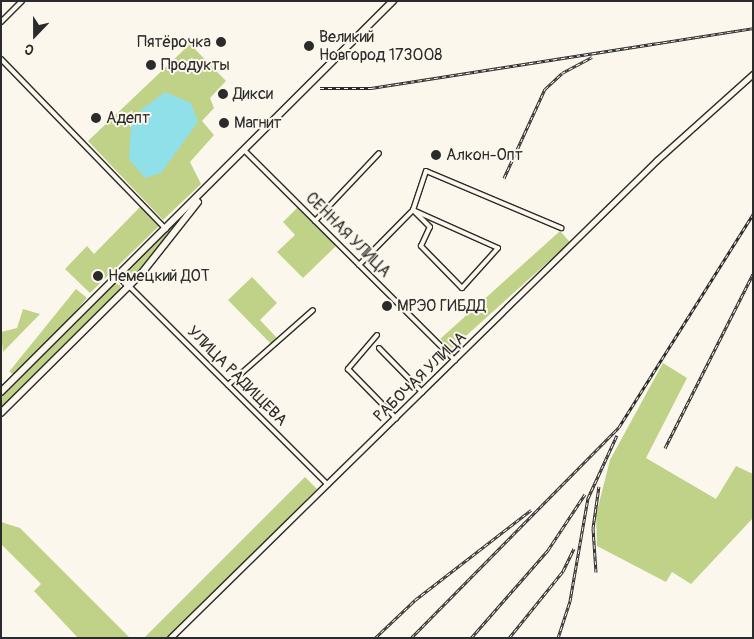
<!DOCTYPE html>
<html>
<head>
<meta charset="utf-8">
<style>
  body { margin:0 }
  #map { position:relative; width:754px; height:639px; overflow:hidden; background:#fbf7ec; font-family:Pangolin,sans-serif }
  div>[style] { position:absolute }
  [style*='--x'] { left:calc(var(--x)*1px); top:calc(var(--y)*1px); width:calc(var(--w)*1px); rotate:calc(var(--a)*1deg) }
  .green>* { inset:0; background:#c0d287; transform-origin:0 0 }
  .water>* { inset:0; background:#8fe0e8 }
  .roads { filter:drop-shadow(1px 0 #2b2b2b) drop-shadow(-1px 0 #2b2b2b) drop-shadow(0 1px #2b2b2b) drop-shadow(0 -1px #2b2b2b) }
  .street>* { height:4px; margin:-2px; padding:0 2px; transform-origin:2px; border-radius:2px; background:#fbf7ec }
  .secondary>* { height:5px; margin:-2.5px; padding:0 2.5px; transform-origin:2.5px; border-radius:2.5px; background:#fbf7ec }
  .primary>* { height:5.5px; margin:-2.75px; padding:0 2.75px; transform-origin:2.75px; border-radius:2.75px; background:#fbf7ec }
  .rail>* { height:3px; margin-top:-1.5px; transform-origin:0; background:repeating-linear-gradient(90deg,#fbf7ec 0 4px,#2b2b2b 0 8px); box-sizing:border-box; border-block:1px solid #2b2b2b }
  .dots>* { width:14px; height:14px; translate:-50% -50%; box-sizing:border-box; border:2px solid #fbf7ec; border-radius:50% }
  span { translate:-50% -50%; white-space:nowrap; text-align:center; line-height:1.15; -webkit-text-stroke:4px #fbf7ec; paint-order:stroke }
  .poi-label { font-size:16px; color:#2b2b2b }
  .left { translate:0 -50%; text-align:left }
  .right { translate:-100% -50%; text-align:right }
  .street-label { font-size:16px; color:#2b2b2b }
  .frame { position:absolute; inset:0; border:2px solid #2b2b2b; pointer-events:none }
  .north { position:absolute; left:10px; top:10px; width:50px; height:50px; -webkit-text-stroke:4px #fbf7ec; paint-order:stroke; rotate:202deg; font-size:14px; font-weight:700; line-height:20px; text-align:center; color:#2b2b2b }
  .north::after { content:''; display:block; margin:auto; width:18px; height:22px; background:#2b2b2b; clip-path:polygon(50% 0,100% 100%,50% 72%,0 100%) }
</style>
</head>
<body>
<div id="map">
  <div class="green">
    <i style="clip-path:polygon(190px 44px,226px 81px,210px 98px,214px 108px,202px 121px,214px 135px,190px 162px,201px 184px,163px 220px,88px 141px)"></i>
    <i style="clip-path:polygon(140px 207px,159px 226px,90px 293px,65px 269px,87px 246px,94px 254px)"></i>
    <i style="clip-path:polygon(298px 207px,336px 246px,303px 278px,277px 252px,295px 235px,283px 222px)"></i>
    <i style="clip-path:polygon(186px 212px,142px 268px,133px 278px,127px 277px,126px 271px)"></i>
    <i style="left:560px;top:231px;width:15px;height:161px;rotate:48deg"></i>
    <i style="clip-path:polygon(252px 277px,277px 303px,260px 320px,277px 338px,271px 344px,228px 300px)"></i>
    <i style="clip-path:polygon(113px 283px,120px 285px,121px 291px,1px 410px,1px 394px)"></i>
    <i style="left:76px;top:289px;width:14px;height:106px;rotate:39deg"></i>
    <i style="clip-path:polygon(23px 309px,40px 314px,3px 352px,1px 332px,17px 328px)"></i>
    <i style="clip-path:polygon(663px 363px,687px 378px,646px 458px,716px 499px,736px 466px,753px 474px,753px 518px,691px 584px,672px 572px,666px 582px,597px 546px,596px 515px,610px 460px)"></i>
    <i style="left:305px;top:477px;width:17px;height:231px;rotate:45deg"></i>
    <i style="clip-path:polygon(1px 522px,20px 528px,130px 638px,78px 638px,34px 591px,41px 584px,1px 544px)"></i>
  </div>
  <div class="water">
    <i style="clip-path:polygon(165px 92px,191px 103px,198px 122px,161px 173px,145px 178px,129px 159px,131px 126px,141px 110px)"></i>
  </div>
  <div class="roads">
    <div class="street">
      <i style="--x:1;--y:22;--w:30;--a:-45"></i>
      <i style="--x:1;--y:59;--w:237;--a:45.9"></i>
      <i style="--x:244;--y:150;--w:298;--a:44.9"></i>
      <i style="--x:413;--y:210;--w:93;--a:24.1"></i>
      <i style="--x:498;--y:248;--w:54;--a:132"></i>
      <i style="--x:462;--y:288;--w:59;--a:-134.3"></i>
      <i style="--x:421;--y:246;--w:21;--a:-65"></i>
      <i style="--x:430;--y:227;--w:24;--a:-135"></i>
      <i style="--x:315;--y:221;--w:93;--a:-46.7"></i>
      <i style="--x:359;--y:265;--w:77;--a:-45.5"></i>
      <i style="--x:413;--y:210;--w:41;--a:-71.6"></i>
      <i style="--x:426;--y:171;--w:147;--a:22.9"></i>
      <i style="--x:129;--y:286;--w:281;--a:45"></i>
      <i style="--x:377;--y:335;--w:45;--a:130.5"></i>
      <i style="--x:348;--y:369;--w:69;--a:45.6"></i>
      <i style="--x:379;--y:348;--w:62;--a:45.7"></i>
      <i style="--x:228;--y:385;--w:113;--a:-41.4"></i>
    </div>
    <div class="secondary">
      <i style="--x:170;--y:638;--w:682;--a:-44.47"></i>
      <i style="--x:657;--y:160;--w:129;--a:-41.9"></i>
    </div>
    <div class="primary">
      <i style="--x:119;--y:275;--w:15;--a:48"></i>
      <i style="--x:1;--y:392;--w:554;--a:-44.93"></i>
      <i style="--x:1;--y:413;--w:199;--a:-44.8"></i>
      <i style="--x:142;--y:273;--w:90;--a:-51.7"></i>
    </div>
  </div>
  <div class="rail">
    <i style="--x:320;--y:88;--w:51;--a:0"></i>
    <i style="--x:371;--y:88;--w:387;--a:-8.9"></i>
    <i style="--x:504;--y:178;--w:98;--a:-65.3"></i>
    <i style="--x:545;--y:89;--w:23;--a:-43"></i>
    <i style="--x:562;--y:73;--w:34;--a:-28"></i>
    <i style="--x:665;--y:448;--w:195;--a:-63.2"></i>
    <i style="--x:596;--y:572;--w:44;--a:-93.9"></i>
    <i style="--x:593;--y:528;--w:42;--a:-81.9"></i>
    <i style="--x:375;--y:638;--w:55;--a:-43.5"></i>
    <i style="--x:415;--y:600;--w:147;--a:-37.8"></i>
    <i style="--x:411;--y:638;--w:296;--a:-45.4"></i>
    <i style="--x:619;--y:427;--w:252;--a:-57.8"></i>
    <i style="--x:471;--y:638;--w:117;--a:-48.8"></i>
    <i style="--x:548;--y:550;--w:67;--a:-56.5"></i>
    <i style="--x:509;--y:638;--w:86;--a:-51.1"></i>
    <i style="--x:563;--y:571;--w:25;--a:-64"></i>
    <i style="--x:558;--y:638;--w:39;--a:-72"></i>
    <i style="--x:570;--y:601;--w:105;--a:-80.1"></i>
    <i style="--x:588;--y:498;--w:69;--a:-65.3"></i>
  </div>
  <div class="dots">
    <i style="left:221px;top:42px;background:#2b2b2b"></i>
    <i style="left:309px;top:46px;background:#2b2b2b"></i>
    <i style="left:151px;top:65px;background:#2b2b2b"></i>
    <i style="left:223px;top:94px;background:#2b2b2b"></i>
    <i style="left:96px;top:118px;background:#2b2b2b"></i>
    <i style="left:224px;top:123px;background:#2b2b2b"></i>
    <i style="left:436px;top:155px;background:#2b2b2b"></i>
    <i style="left:98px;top:276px;background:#2b2b2b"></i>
    <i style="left:387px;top:306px;background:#2b2b2b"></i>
  </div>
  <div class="poi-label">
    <span class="left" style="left:319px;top:46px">Великий<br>Новгород 173008</span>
    <span class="right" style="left:211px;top:42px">Пятёрочка</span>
    <span class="left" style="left:161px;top:65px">Продукты</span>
    <span class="left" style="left:233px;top:94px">Дикси</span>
    <span class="left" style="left:106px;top:118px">Адепт</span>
    <span class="left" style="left:234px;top:123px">Магнит</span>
    <span class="left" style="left:446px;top:155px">Алкон-Опт</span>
    <span class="left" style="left:108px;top:276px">Немецкий ДОТ</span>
    <span class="left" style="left:397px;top:306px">МРЭО ГИБДД</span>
  </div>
  <div class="street-label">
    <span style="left:348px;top:235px;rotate:45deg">СЕННАЯ УЛИЦА</span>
    <span style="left:237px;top:376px;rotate:45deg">УЛИЦА РАДИЩЕВА</span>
    <span style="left:420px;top:377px;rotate:-44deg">РАБОЧАЯ УЛИЦА</span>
  </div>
  <div class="frame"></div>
  <div class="north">С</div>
</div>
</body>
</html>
